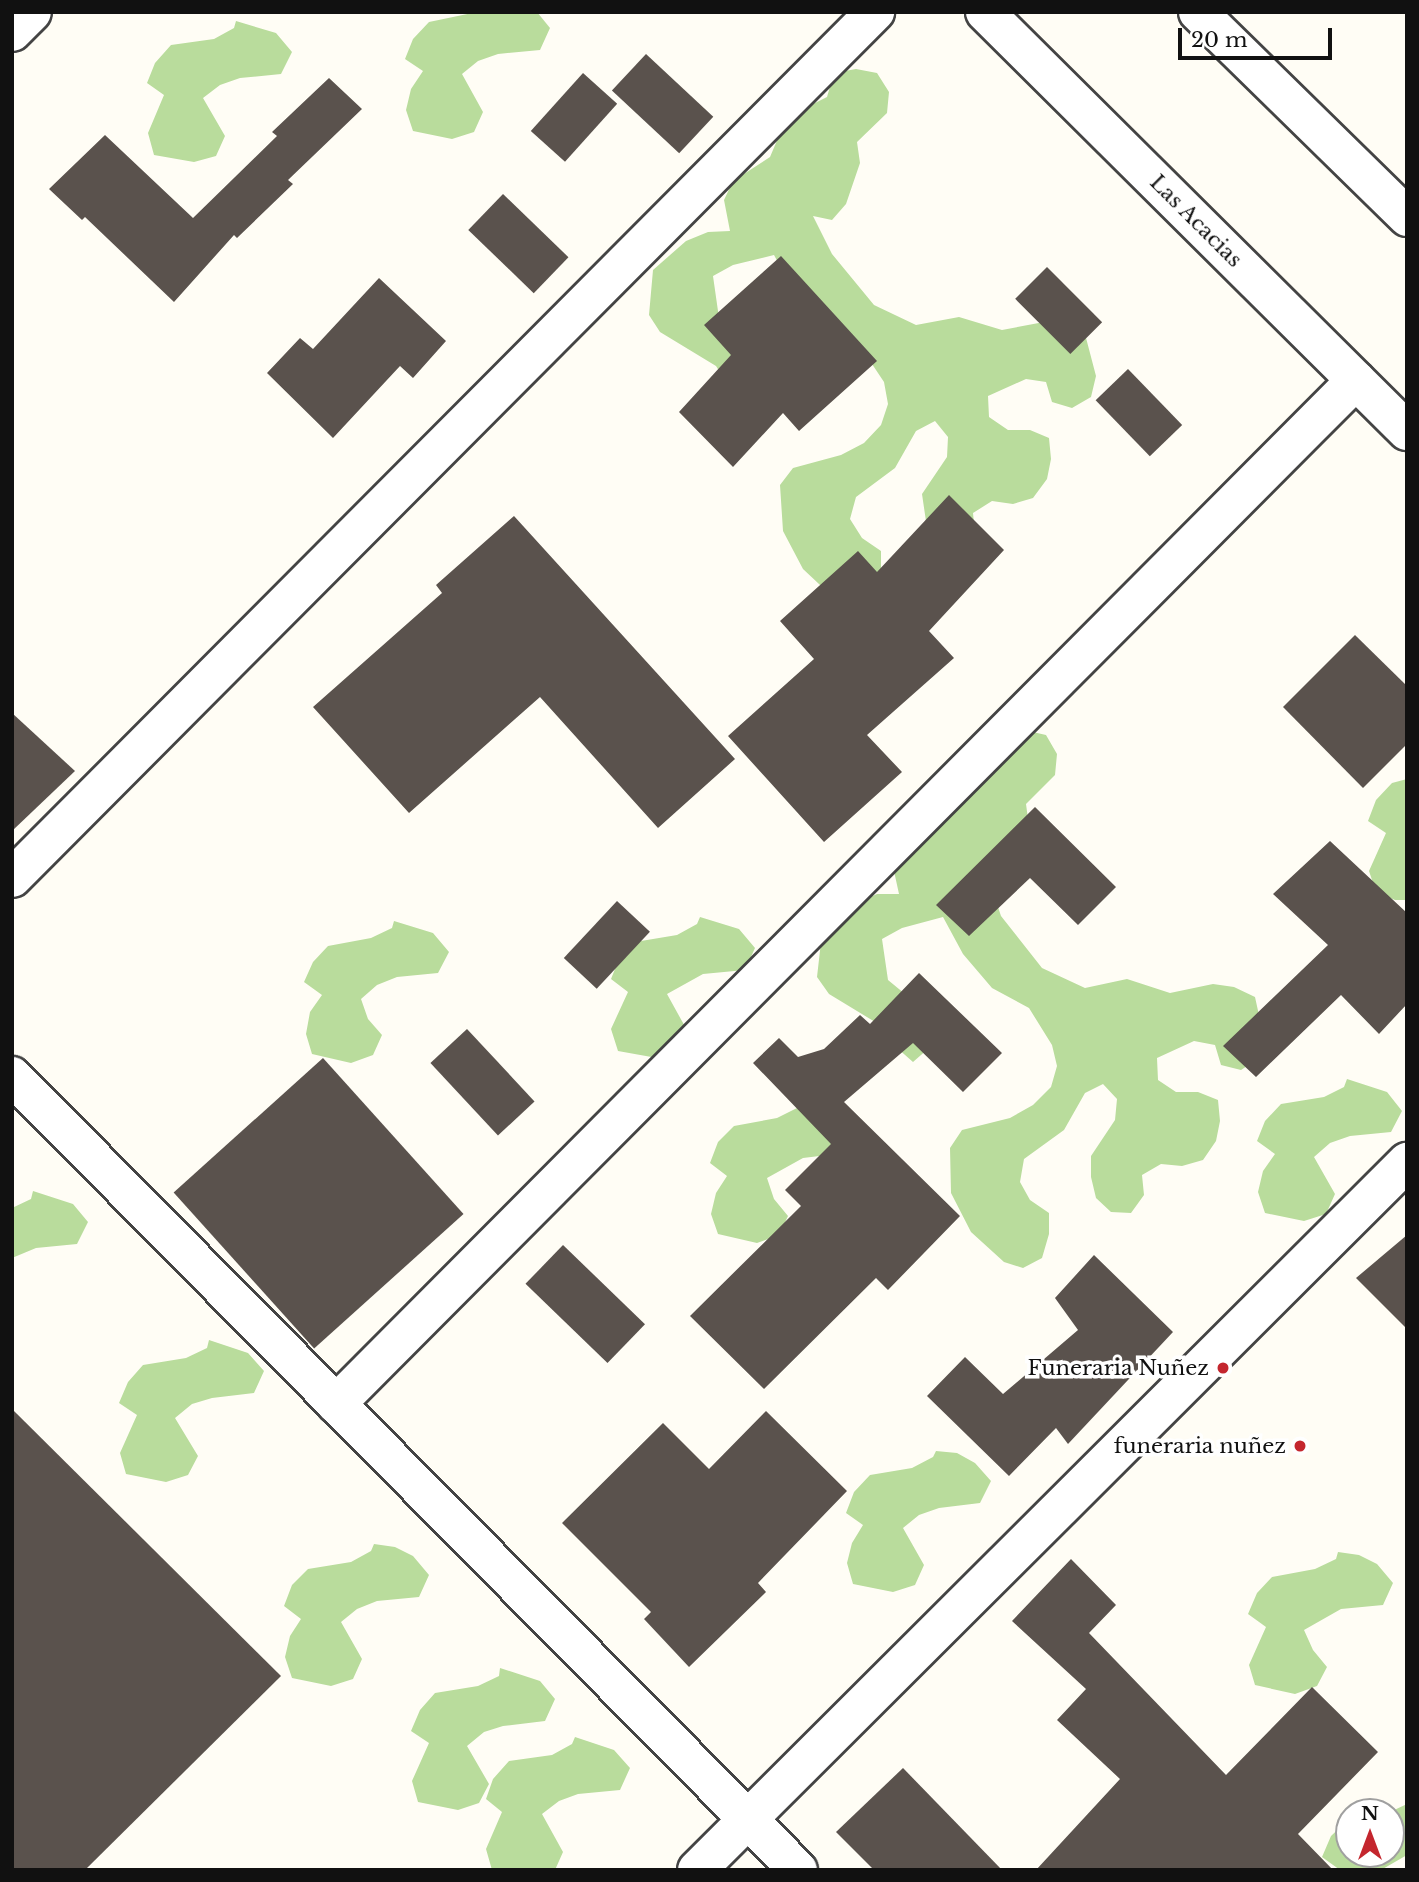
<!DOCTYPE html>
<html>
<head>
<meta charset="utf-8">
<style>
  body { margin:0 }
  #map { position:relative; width:1419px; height:1882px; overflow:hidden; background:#fffdf5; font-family:"Libre Baskerville",serif }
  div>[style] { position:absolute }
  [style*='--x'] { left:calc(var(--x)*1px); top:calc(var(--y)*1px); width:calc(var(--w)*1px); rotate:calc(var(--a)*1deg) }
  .forest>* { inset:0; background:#b9dc9c }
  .building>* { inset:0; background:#5a524d; transform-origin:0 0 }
  .roads { filter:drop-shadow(2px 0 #444) drop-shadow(-2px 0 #444) drop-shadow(0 2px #444) drop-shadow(0 -2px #444) }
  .minor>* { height:38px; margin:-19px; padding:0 19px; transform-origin:19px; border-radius:19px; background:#fff }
  .dots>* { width:19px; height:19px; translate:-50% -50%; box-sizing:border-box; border:4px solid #fff; border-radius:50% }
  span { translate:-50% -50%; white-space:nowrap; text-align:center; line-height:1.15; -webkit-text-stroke:7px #fff; paint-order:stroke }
  .street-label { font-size:21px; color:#111 }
  .poi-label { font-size:21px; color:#111 }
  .right { translate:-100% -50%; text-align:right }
  .frame { position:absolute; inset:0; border:14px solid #111; pointer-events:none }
  .north { position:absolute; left:1335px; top:1798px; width:70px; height:70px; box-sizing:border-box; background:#fff; border:2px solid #a0a0a0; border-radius:50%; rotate:0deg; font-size:19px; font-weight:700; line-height:28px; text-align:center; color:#111 }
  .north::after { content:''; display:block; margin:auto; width:24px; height:32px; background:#c4262e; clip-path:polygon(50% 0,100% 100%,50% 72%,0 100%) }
  .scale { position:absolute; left:1178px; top:28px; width:154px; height:32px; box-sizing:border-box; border:4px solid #111; border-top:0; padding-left:9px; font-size:21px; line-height:24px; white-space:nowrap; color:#111; -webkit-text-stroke:5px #fff; paint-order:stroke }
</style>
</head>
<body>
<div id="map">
  <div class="forest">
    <i style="clip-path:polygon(477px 12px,537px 12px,550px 28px,540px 50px,498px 54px,478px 61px,462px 74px,483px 112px,474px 132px,452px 139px,413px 131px,406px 110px,411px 89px,423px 71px,405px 59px,413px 39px,429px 22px)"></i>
    <i style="clip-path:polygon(236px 21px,276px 33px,292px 52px,281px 74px,240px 78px,220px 85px,203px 98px,225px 136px,216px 156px,194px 162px,154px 155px,148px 133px,164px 95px,147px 83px,155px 63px,171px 45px,214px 39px,234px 28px)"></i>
    <i style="clip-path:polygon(856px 69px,877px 73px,889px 92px,887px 113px,857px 142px,860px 163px,846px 204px,832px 220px,813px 216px,832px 254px,874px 305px,916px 325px,959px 317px,1002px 330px,1044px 322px,1085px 334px,1096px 376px,1091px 397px,1072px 408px,1052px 402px,1046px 382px,1026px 379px,988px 396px,989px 417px,1008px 430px,1030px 430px,1049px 438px,1051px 459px,1047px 479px,1033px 498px,1013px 504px,992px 501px,973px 513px,975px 533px,928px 535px,922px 494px,947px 457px,948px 437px,935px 421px,916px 431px,895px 468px,856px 497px,850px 519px,862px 538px,881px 551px,881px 572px,835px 599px,803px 569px,783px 531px,780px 485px,793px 468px,841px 455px,864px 443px,881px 425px,888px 404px,884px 382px,860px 346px,794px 292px,774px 255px,733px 265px,713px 276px,719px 318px,754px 346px,728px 385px,716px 366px,660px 332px,649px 315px,653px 270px,686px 241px,708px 232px,730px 231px,724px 200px,733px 181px,770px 157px,787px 117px,827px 97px,834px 73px)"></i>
    <i style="clip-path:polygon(1024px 730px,1046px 735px,1057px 754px,1055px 775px,1026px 804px,1029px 826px,994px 895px,1001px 916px,1042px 968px,1085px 988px,1127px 979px,1170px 993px,1213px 984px,1234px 987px,1255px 997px,1264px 1038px,1259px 1058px,1241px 1070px,1221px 1065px,1215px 1045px,1194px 1041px,1157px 1058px,1158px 1080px,1176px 1092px,1198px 1092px,1218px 1100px,1220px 1121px,1216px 1141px,1203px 1160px,1182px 1166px,1161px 1164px,1142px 1175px,1144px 1195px,1131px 1213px,1111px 1212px,1096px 1198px,1091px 1177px,1091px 1156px,1115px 1120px,1117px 1099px,1103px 1084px,1085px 1093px,1064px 1130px,1024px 1159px,1020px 1182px,1030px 1200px,1049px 1213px,1049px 1234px,1042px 1258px,1023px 1268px,1004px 1262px,971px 1232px,951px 1193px,950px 1148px,962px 1130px,1010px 1118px,1033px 1105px,1051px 1087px,1057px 1066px,1052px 1045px,1029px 1008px,992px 988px,963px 954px,943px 917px,902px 928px,882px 939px,888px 980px,922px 1008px,929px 1048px,913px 1062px,896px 1047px,885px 1028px,829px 994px,817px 977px,822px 933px,855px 904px,877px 894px,899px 894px,892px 862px)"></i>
    <i style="clip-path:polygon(1407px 779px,1407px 900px,1395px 900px,1376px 892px,1369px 871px,1386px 833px,1368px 821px,1376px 800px,1392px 783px)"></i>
    <i style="clip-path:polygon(700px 917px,739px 929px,755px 948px,745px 970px,703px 974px,667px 994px,688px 1032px,657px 1058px,618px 1051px,611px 1029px,628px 992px,611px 979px,619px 959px,635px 942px,677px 935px,697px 924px)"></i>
    <i style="clip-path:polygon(394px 921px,433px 933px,449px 952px,438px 973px,397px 977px,377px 985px,361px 999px,368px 1019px,382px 1035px,373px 1055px,351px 1063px,312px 1054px,306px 1034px,310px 1012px,322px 995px,304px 982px,313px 962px,328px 946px,371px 938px,392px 928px)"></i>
    <i style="clip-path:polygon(1347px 1079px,1387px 1092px,1402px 1111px,1391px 1132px,1350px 1136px,1330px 1143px,1314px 1157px,1335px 1194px,1326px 1214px,1304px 1221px,1265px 1213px,1258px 1192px,1263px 1171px,1275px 1154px,1257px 1141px,1265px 1121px,1281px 1104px,1324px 1097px,1344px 1087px)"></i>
    <i style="clip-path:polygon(797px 1108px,844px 1153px,803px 1158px,767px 1178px,774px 1199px,788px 1216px,779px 1235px,757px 1243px,718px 1234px,711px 1214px,716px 1193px,727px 1176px,710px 1163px,718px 1142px,734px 1126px,777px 1118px)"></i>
    <i style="clip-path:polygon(33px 1191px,73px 1204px,88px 1222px,77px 1244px,36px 1248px,12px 1258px,12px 1208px,31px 1199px)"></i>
    <i style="clip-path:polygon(209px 1340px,248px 1353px,264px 1371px,254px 1393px,212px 1398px,192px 1404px,175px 1418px,198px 1456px,188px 1475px,166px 1482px,126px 1474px,120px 1453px,137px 1415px,119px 1403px,128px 1382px,143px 1365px,186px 1358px,207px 1348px)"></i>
    <i style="clip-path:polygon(936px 1451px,957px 1453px,975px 1463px,991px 1481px,980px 1503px,939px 1508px,919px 1515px,903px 1528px,924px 1565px,915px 1585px,893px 1592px,853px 1584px,847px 1563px,852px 1543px,863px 1525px,846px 1513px,854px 1492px,870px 1475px,912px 1468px,933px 1457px)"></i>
    <i style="clip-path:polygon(374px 1544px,395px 1547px,413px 1556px,429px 1575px,419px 1597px,377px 1601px,357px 1609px,341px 1622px,362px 1659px,353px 1679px,331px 1686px,292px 1678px,285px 1657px,290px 1636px,301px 1619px,284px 1606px,292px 1585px,308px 1569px,351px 1562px,371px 1551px)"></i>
    <i style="clip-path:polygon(1338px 1552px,1359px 1555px,1377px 1564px,1393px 1583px,1383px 1605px,1341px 1609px,1304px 1630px,1313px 1650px,1327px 1667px,1317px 1686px,1295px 1694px,1255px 1685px,1249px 1665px,1266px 1627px,1248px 1614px,1257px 1593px,1272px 1577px,1315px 1569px,1336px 1559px)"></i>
    <i style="clip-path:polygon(500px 1668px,540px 1681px,555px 1699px,545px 1721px,503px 1726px,484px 1732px,467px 1746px,489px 1784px,479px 1803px,458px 1810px,418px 1802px,412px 1781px,429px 1743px,411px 1731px,420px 1710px,435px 1693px,478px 1686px,499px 1676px)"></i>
    <i style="clip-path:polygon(575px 1737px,614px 1750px,630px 1768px,620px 1790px,578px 1794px,559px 1801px,542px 1814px,563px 1852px,555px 1870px,492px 1870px,486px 1849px,502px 1812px,486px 1799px,493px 1779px,509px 1761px,552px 1755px,572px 1744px)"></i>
    <i style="clip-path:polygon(1407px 1804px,1407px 1855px,1381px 1870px,1340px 1870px,1322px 1857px,1331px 1836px,1349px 1819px,1349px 1854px,1391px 1854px,1390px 1812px)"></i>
  </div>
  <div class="building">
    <i style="left:646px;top:54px;width:92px;height:50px;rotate:43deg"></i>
    <i style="left:583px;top:73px;width:46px;height:78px;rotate:42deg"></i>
    <i style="clip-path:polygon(329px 78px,362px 109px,288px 180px,293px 184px,237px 238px,234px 235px,174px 302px,85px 217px,82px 220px,49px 189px,105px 135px,193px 218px,277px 136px,272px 132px)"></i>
    <i style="left:503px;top:194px;width:91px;height:50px;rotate:44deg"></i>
    <i style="clip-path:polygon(781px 256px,877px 361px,799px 431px,783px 413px,733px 467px,679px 412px,731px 355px,704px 325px)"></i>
    <i style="left:1047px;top:267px;width:78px;height:45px;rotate:45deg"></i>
    <i style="clip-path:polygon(379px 278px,446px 341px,413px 378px,400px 366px,333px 438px,267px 373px,300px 338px,313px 349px)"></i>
    <i style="left:1128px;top:369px;width:78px;height:45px;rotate:46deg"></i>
    <i style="clip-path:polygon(949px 495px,1004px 550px,929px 631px,954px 658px,867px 735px,902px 772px,824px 842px,728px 736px,814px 659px,780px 621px,858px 551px,877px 572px)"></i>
    <i style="clip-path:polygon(514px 516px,735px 759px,658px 828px,540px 697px,409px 813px,313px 707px,442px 593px,436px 585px)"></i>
    <i style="clip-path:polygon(1355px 635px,1407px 686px,1407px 744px,1363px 788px,1283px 707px)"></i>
    <i style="clip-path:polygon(12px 713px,75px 771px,12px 831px)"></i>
    <i style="clip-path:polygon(1035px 807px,1116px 887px,1078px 925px,1030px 878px,969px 936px,936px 905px)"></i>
    <i style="clip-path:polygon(1330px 841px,1407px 913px,1407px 1004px,1379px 1034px,1341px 995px,1256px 1077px,1223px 1046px,1328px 945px,1273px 894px)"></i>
    <i style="left:617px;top:901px;width:45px;height:78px;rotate:43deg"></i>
    <i style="clip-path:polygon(919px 973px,1002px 1053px,963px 1092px,913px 1043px,844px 1102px,960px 1216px,888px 1290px,876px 1278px,764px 1389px,690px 1316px,801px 1206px,785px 1190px,831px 1144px,753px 1063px,779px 1038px,798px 1057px,824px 1049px,860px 1015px,870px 1024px)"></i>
    <i style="left:467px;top:1029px;width:99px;height:50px;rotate:47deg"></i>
    <i style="left:323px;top:1058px;width:210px;height:201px;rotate:48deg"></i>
    <i style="clip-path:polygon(1407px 1235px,1407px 1329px,1356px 1278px)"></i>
    <i style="left:563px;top:1245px;width:114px;height:54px;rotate:44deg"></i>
    <i style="clip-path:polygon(1094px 1255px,1173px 1332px,1068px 1444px,1056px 1428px,1009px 1476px,927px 1396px,965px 1357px,1003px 1394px,1078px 1330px,1055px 1298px)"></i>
    <i style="clip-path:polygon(12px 1409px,281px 1676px,85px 1870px,12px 1870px)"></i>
    <i style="clip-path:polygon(766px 1411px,847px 1491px,758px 1583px,766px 1592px,689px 1667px,644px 1619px,651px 1612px,562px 1523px,663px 1423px,709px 1469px)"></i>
    <i style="clip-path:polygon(1071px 1559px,1116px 1605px,1089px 1633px,1226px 1775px,1312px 1687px,1378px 1752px,1298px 1834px,1333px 1870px,1036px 1870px,1120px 1779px,1057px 1720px,1086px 1689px,1012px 1621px)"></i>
    <i style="clip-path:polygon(903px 1768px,1002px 1870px,874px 1870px,836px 1832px)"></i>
  </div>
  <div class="roads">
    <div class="minor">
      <i style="--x:985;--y:12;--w:595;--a:44.8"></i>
      <i style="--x:1198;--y:12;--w:293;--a:44.4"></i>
      <i style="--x:12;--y:32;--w:28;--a:-45"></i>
      <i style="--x:12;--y:878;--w:1223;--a:-45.1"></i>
      <i style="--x:12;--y:1076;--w:1117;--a:45.29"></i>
      <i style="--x:336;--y:1404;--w:1445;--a:-45.11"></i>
      <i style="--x:697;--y:1870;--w:1003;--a:-44.92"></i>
    </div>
  </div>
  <div class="dots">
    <i style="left:1223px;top:1368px;background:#c4262e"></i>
    <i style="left:1300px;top:1446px;background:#c4262e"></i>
  </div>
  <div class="street-label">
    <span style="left:1196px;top:221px;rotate:45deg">Las Acacias</span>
  </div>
  <div class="poi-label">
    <span class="right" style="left:1209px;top:1368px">Funeraria Nuñez</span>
    <span class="right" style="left:1286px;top:1446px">funeraria nuñez</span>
  </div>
  <div class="frame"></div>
  <div class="north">N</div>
  <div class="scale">20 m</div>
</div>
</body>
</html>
